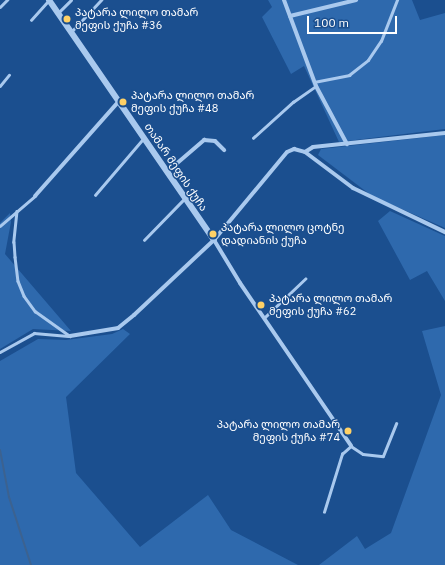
<!DOCTYPE html>
<html>
<head>
<meta charset="utf-8">
<style>
  body { margin:0 }
  #map { position:relative; width:445px; height:565px; overflow:hidden; background:#1b4f8f; font-family:"IBM Plex Sans","Noto Sans Georgian",sans-serif }
  div>[style] { position:absolute }
  [style*='--x'] { left:calc(var(--x)*1px); top:calc(var(--y)*1px); width:calc(var(--w)*1px); rotate:calc(var(--a)*1deg) }
  .green>* { inset:0; background:#2e69ad }
  .stream>* { height:2px; margin:-1px; padding:0 1px; transform-origin:1px; border-radius:1px; background:#3c6290 }
  .service>* { height:2.5px; margin:-1.25px; padding:0 1.25px; transform-origin:1.25px; border-radius:1.25px; background:#a9c9ee }
  .minor>* { height:4px; margin:-2px; padding:0 2px; transform-origin:2px; border-radius:2px; background:#a9c9ee }
  .tertiary>* { height:6px; margin:-3px; padding:0 3px; transform-origin:3px; border-radius:3px; background:#a9c9ee }
  .dots>* { width:11px; height:11px; translate:-50% -50%; box-sizing:border-box; border:2px solid #1b4f8f; border-radius:50% }
  span { translate:-50% -50%; white-space:nowrap; text-align:center; line-height:1.15; -webkit-text-stroke:3px #1b4f8f; paint-order:stroke }
  .poi-label { font-size:11px; color:#fff }
  .left { translate:0 -50%; text-align:left }
  .right { translate:-100% -50%; text-align:right }
  .street-label { font-size:11px; color:#fff }
  .scale { position:absolute; left:307px; top:16px; width:90px; height:18px; box-sizing:border-box; border:2px solid #fff; border-top:0; padding-left:5px; font-size:12px; line-height:14px; white-space:nowrap; color:#fff; -webkit-text-stroke:3px #1b4f8f; paint-order:stroke }
</style>
</head>
<body>
<div id="map">
  <div class="green">
    <i style="clip-path:polygon(268px 0,412px 0,420px 20px,445px 13px,445px 129px,339px 142px,304px 66px,291px 74px,262px 17px,272px 7px)"></i>
    <i style="clip-path:polygon(445px 135px,445px 228px,372px 196px,318px 155px,321px 149px)"></i>
    <i style="clip-path:polygon(390px 211px,445px 236px,445px 301px,427px 271px,410px 280px,378px 221px)"></i>
    <i style="clip-path:polygon(10px 213px,11px 222px,5px 254px,71px 331px,33px 329px,0 349px,0 223px)"></i>
    <i style="clip-path:polygon(445px 326px,445px 565px,319px 565px,357px 536px,365px 549px,391px 533px,441px 395px,422px 331px)"></i>
    <i style="clip-path:polygon(123px 329px,130px 334px,66px 397px,76px 473px,140px 547px,208px 495px,231px 530px,298px 565px,0 565px,0 361px,38px 339px,66px 340px,112px 334px)"></i>
  </div>
  <div class="stream">
    <i style="--x:0;--y:450;--w:48;--a:79.2"></i>
    <i style="--x:9;--y:497;--w:71;--a:72.1"></i>
  </div>
  <div class="service">
    <i style="--x:0;--y:7;--w:10;--a:-45"></i>
    <i style="--x:58;--y:13;--w:18;--a:-45"></i>
    <i style="--x:31;--y:20;--w:27;--a:-48"></i>
    <i style="--x:71;--y:32;--w:44;--a:-46.8"></i>
    <i style="--x:314;--y:82;--w:36;--a:-11"></i>
    <i style="--x:349;--y:75;--w:24;--a:-38"></i>
    <i style="--x:368;--y:60;--w:23;--a:-56"></i>
    <i style="--x:381;--y:41;--w:44;--a:-68.7"></i>
    <i style="--x:0;--y:86;--w:14;--a:-51"></i>
    <i style="--x:253;--y:138;--w:54;--a:-42"></i>
    <i style="--x:293;--y:102;--w:28;--a:-35"></i>
    <i style="--x:95;--y:195;--w:74;--a:-49.4"></i>
    <i style="--x:17;--y:211;--w:31;--a:96"></i>
    <i style="--x:14;--y:242;--w:15;--a:86"></i>
    <i style="--x:15;--y:257;--w:24;--a:83"></i>
    <i style="--x:18;--y:281;--w:16;--a:68"></i>
    <i style="--x:24;--y:296;--w:19;--a:54"></i>
    <i style="--x:35;--y:311;--w:43;--a:35.5"></i>
    <i style="--x:0;--y:226;--w:46;--a:-40.6"></i>
    <i style="--x:144;--y:240;--w:59;--a:-45.7"></i>
    <i style="--x:264;--y:318;--w:57;--a:-43.6"></i>
    <i style="--x:0;--y:352;--w:39;--a:-29"></i>
    <i style="--x:34;--y:333;--w:34;--a:5"></i>
    <i style="--x:324;--y:512;--w:61;--a:-72.8"></i>
    <i style="--x:342;--y:454;--w:12;--a:-42"></i>
    <i style="--x:351;--y:446;--w:14;--a:34"></i>
    <i style="--x:363;--y:454;--w:20;--a:6"></i>
    <i style="--x:383;--y:456;--w:35;--a:-68"></i>
  </div>
  <div class="minor">
    <i style="--x:284;--y:0;--w:92;--a:69.6"></i>
    <i style="--x:316;--y:86;--w:66;--a:61.9"></i>
    <i style="--x:290;--y:16;--w:68;--a:-13.6"></i>
    <i style="--x:305;--y:152;--w:9;--a:-32"></i>
    <i style="--x:313;--y:147;--w:133;--a:-6.1"></i>
    <i style="--x:168;--y:171;--w:48;--a:-40.7"></i>
    <i style="--x:204;--y:140;--w:11;--a:5"></i>
    <i style="--x:215;--y:141;--w:13;--a:45"></i>
    <i style="--x:35;--y:196;--w:127;--a:-48.5"></i>
    <i style="--x:214;--y:240;--w:50;--a:58.8"></i>
    <i style="--x:240;--y:283;--w:197;--a:55.7"></i>
    <i style="--x:70;--y:336;--w:49;--a:-9.5"></i>
    <i style="--x:118;--y:328;--w:21;--a:-39"></i>
    <i style="--x:134;--y:315;--w:110;--a:-43.2"></i>
    <i style="--x:214;--y:240;--w:114;--a:-50.3"></i>
    <i style="--x:287;--y:152;--w:8;--a:-23"></i>
    <i style="--x:294;--y:149;--w:11;--a:15"></i>
    <i style="--x:305;--y:152;--w:60;--a:36.9"></i>
    <i style="--x:353;--y:188;--w:102;--a:25.6"></i>
  </div>
  <div class="tertiary">
    <i style="--x:49;--y:0;--w:291;--a:55.5"></i>
  </div>
  <div class="dots">
    <i style="left:67px;top:19px;background:#ffd166"></i>
    <i style="left:123px;top:102px;background:#ffd166"></i>
    <i style="left:213px;top:234px;background:#ffd166"></i>
    <i style="left:261px;top:305px;background:#ffd166"></i>
    <i style="left:348px;top:431px;background:#ffd166"></i>
  </div>
  <div class="poi-label">
    <span class="left" style="left:75px;top:19px">პატარა ლილო თამარ<br>მეფის ქუჩა #36</span>
    <span class="left" style="left:131px;top:102px">პატარა ლილო თამარ<br>მეფის ქუჩა #48</span>
    <span class="left" style="left:221px;top:234px">პატარა ლილო ცოტნე<br>დადიანის ქუჩა</span>
    <span class="left" style="left:269px;top:305px">პატარა ლილო თამარ<br>მეფის ქუჩა #62</span>
    <span class="right" style="left:340px;top:431px">პატარა ლილო თამარ<br>მეფის ქუჩა #74</span>
  </div>
  <div class="street-label">
    <span style="left:176px;top:167px;rotate:56deg">თამარ მეფის ქუჩა</span>
  </div>
  <div class="scale">100 m</div>
</div>
</body>
</html>
